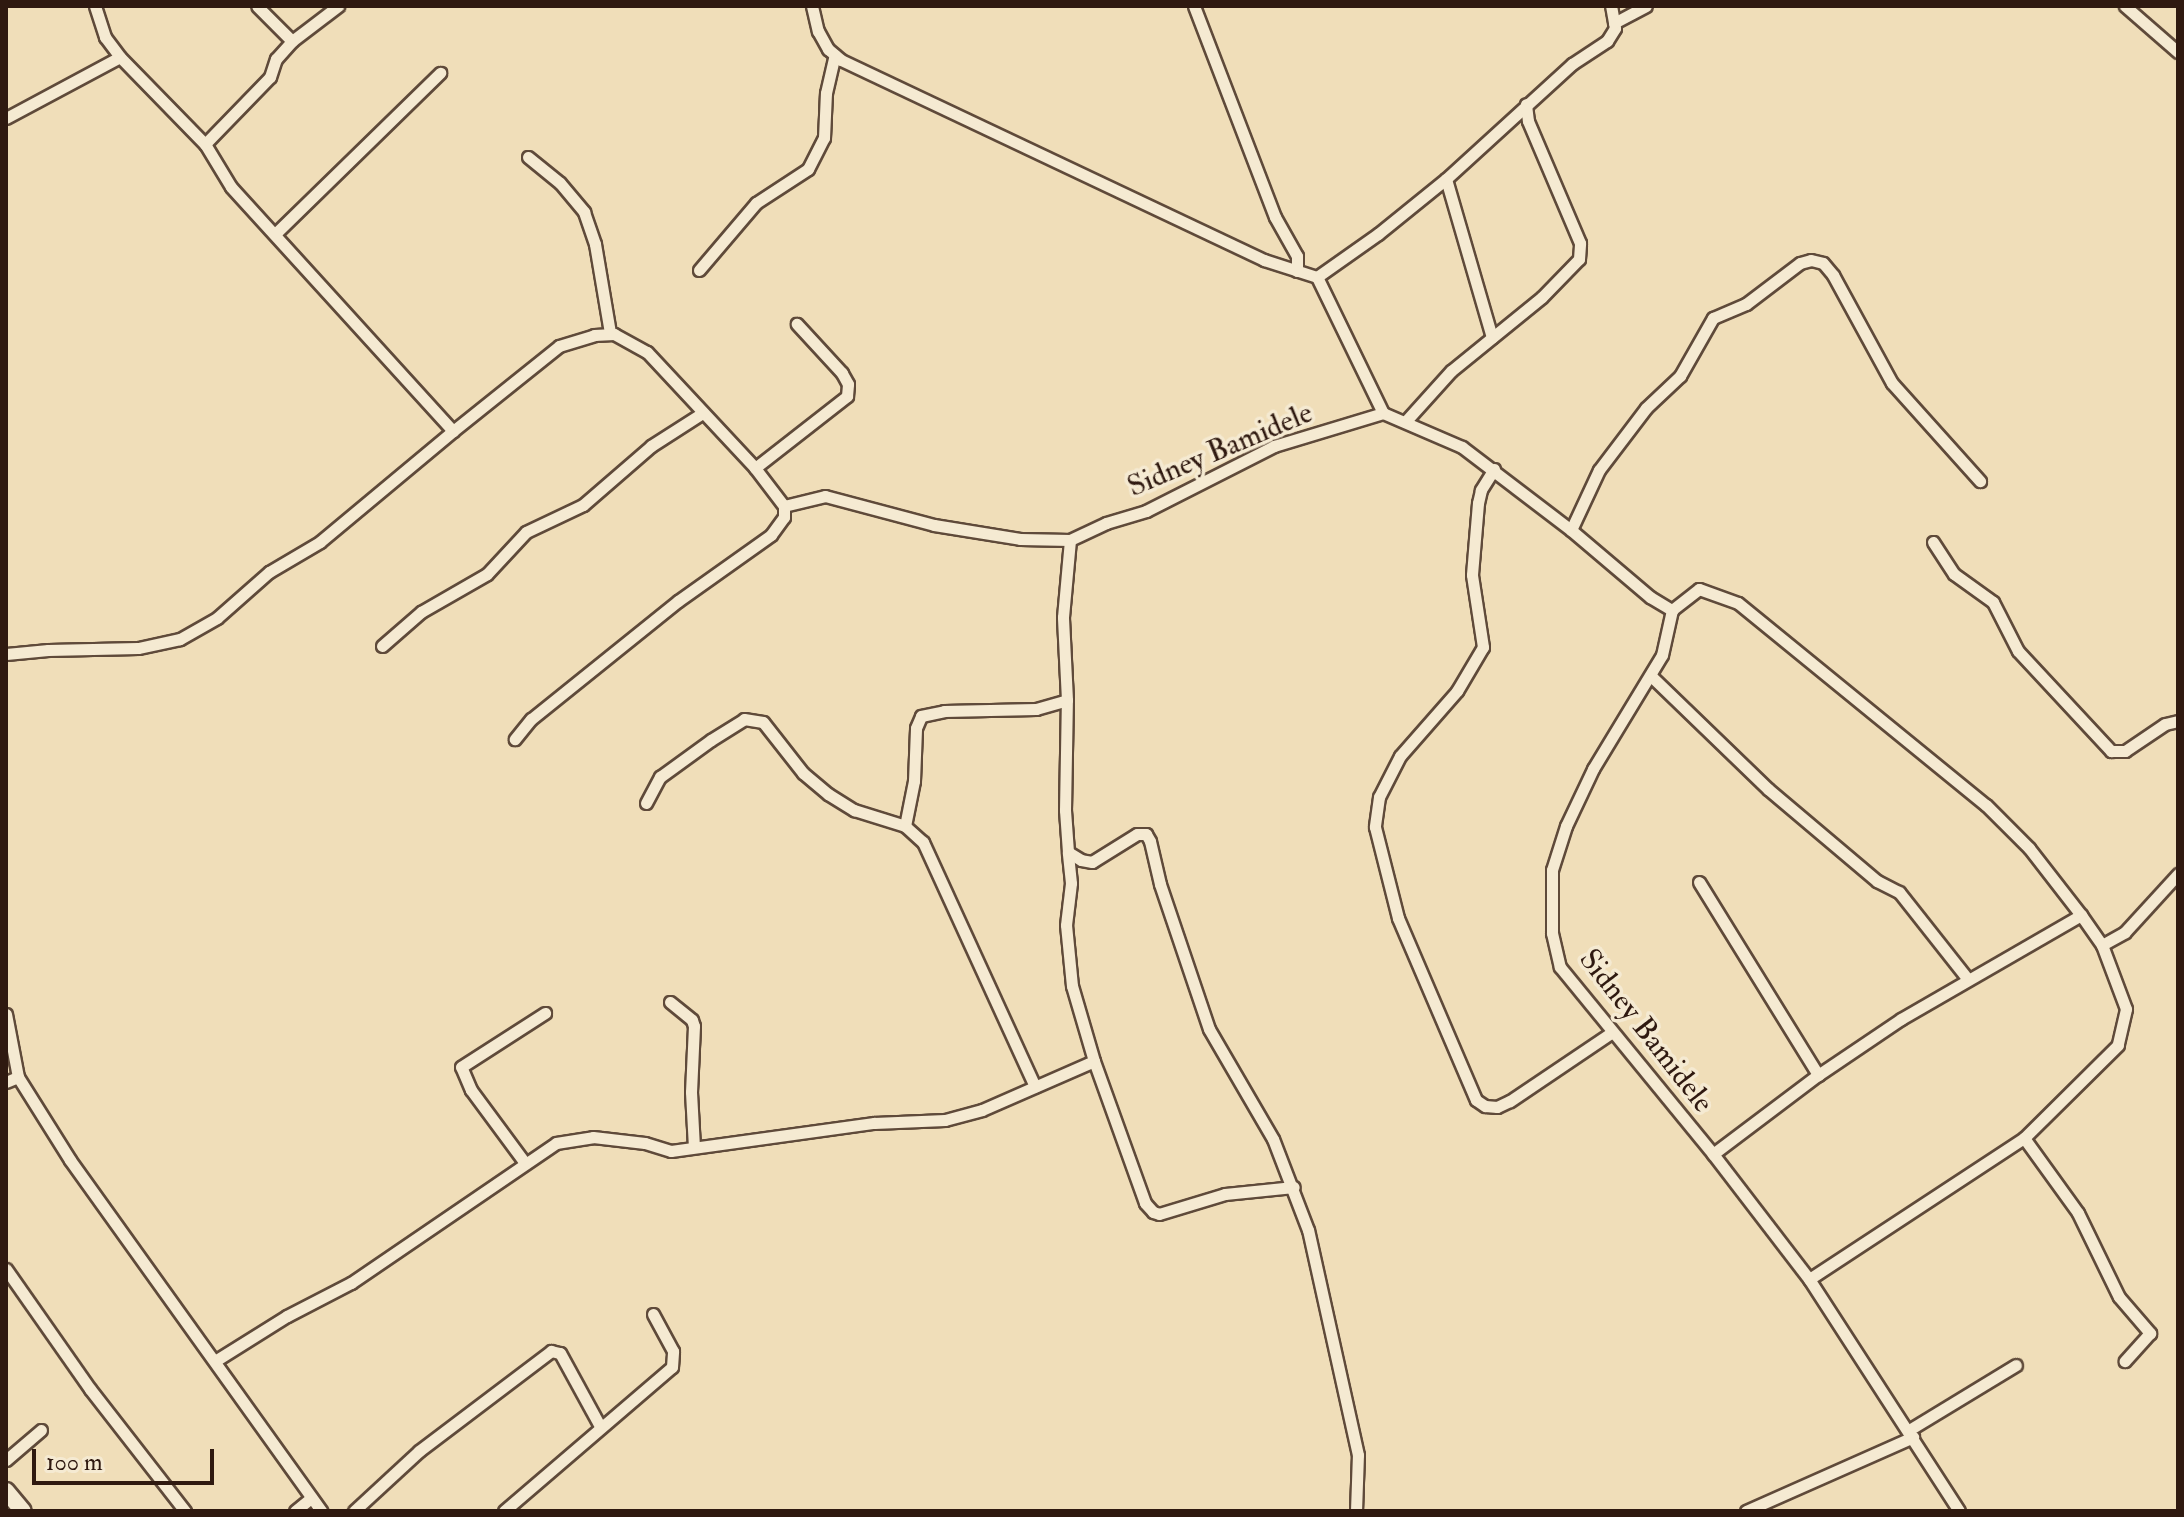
<!DOCTYPE html>
<html>
<head>
<meta charset="utf-8">
<style>
  body { margin:0 }
  #map { position:relative; width:2184px; height:1517px; overflow:hidden; background:#f0deb9; font-family:"IM FELL Double Pica",serif }
  div>[style] { position:absolute }
  [style*='--x'] { left:calc(var(--x)*1px); top:calc(var(--y)*1px); width:calc(var(--w)*1px); rotate:calc(var(--a)*1deg) }
  .roads { filter:drop-shadow(2px 0 #5f4a3a) drop-shadow(-2px 0 #5f4a3a) drop-shadow(0 2px #5f4a3a) drop-shadow(0 -2px #5f4a3a) }
  .street>* { height:11px; margin:-5.5px; padding:0 5.5px; transform-origin:5.5px; border-radius:5.5px; background:#f5ead2 }
  .secondary>* { height:16px; margin:-8px; padding:0 8px; transform-origin:8px; border-radius:8px; background:#f5ead2 }
  span { translate:-50% -50%; white-space:nowrap; text-align:center; line-height:1.15; -webkit-text-stroke:7px #f5ead2; paint-order:stroke }
  .street-label { font-size:30px; color:#2f1910 }
  .frame { position:absolute; inset:0; border:8px solid #2f1910; pointer-events:none }
  .scale { position:absolute; left:32px; top:1449px; width:182px; height:36px; box-sizing:border-box; border:4px solid #2f1910; border-top:0; padding-left:10px; font-size:24px; line-height:28px; white-space:nowrap; color:#2f1910; -webkit-text-stroke:6px #f5ead2; paint-order:stroke }
</style>
</head>
<body>
<div id="map">
  <div class="roads">
    <div class="street">
      <i style="--x:95;--y:6;--w:33;--a:72"></i>
      <i style="--x:105;--y:37;--w:25;--a:53"></i>
      <i style="--x:812;--y:6;--w:26;--a:77"></i>
      <i style="--x:818;--y:31;--w:21;--a:61"></i>
      <i style="--x:828;--y:49;--w:17;--a:40"></i>
      <i style="--x:841;--y:60;--w:468;--a:25.3"></i>
      <i style="--x:1264;--y:260;--w:56;--a:17.8"></i>
      <i style="--x:1317;--y:277;--w:75;--a:-35.2"></i>
      <i style="--x:1378;--y:234;--w:87;--a:-39"></i>
      <i style="--x:1446;--y:179;--w:171;--a:-42.4"></i>
      <i style="--x:1572;--y:64;--w:42;--a:-33.3"></i>
      <i style="--x:1607;--y:41;--w:15;--a:-58"></i>
      <i style="--x:1615;--y:28;--w:22;--a:-100"></i>
      <i style="--x:1194;--y:6;--w:226;--a:69"></i>
      <i style="--x:1275;--y:217;--w:45;--a:60.6"></i>
      <i style="--x:1297;--y:256;--w:15;--a:90"></i>
      <i style="--x:2125;--y:6;--w:70;--a:41"></i>
      <i style="--x:1614;--y:23;--w:36;--a:-28"></i>
      <i style="--x:292;--y:41;--w:58;--a:-37.3"></i>
      <i style="--x:6;--y:118;--w:129;--a:-28.2"></i>
      <i style="--x:120;--y:57;--w:122;--a:45.7"></i>
      <i style="--x:205;--y:144;--w:50;--a:58.8"></i>
      <i style="--x:231;--y:187;--w:330;--a:47.7"></i>
      <i style="--x:453;--y:431;--w:173;--a:140.2"></i>
      <i style="--x:320;--y:542;--w:59;--a:149.5"></i>
      <i style="--x:269;--y:572;--w:69;--a:138.5"></i>
      <i style="--x:217;--y:618;--w:43;--a:150.4"></i>
      <i style="--x:180;--y:639;--w:43;--a:167.9"></i>
      <i style="--x:138;--y:648;--w:90;--a:178.7"></i>
      <i style="--x:48;--y:650;--w:42;--a:174.6"></i>
      <i style="--x:205;--y:144;--w:93;--a:-45.9"></i>
      <i style="--x:270;--y:77;--w:19;--a:-72"></i>
      <i style="--x:276;--y:59;--w:24;--a:-48"></i>
      <i style="--x:292;--y:41;--w:49;--a:-135"></i>
      <i style="--x:528;--y:157;--w:41;--a:39.1"></i>
      <i style="--x:560;--y:183;--w:38;--a:50"></i>
      <i style="--x:584;--y:212;--w:34;--a:71"></i>
      <i style="--x:595;--y:244;--w:90;--a:80.4"></i>
      <i style="--x:1446;--y:179;--w:165;--a:73.8"></i>
      <i style="--x:275;--y:234;--w:231;--a:-44.3"></i>
      <i style="--x:699;--y:270;--w:88;--a:-49.6"></i>
      <i style="--x:756;--y:203;--w:62;--a:-33.2"></i>
      <i style="--x:808;--y:169;--w:35;--a:-63"></i>
      <i style="--x:824;--y:138;--w:45;--a:-87.5"></i>
      <i style="--x:826;--y:93;--w:39;--a:-77"></i>
      <i style="--x:1317;--y:277;--w:151;--a:64.1"></i>
      <i style="--x:1405;--y:422;--w:69;--a:-48"></i>
      <i style="--x:1451;--y:371;--w:117;--a:-39.1"></i>
      <i style="--x:1542;--y:297;--w:53;--a:-45.8"></i>
      <i style="--x:1579;--y:259;--w:16;--a:-86"></i>
      <i style="--x:1580;--y:243;--w:133;--a:-113.1"></i>
      <i style="--x:1528;--y:121;--w:17;--a:-97"></i>
      <i style="--x:453;--y:431;--w:136;--a:-38.7"></i>
      <i style="--x:559;--y:346;--w:37;--a:-17"></i>
      <i style="--x:594;--y:335;--w:20;--a:-3"></i>
      <i style="--x:614;--y:334;--w:38;--a:29"></i>
      <i style="--x:647;--y:352;--w:158;--a:47"></i>
      <i style="--x:755;--y:468;--w:48;--a:52.7"></i>
      <i style="--x:784;--y:506;--w:11;--a:90"></i>
      <i style="--x:784;--y:517;--w:22;--a:126"></i>
      <i style="--x:771;--y:535;--w:114;--a:144.6"></i>
      <i style="--x:678;--y:601;--w:189;--a:141.2"></i>
      <i style="--x:531;--y:719;--w:26;--a:129"></i>
      <i style="--x:755;--y:468;--w:117;--a:-38"></i>
      <i style="--x:847;--y:396;--w:12;--a:-85"></i>
      <i style="--x:848;--y:384;--w:13;--a:-119"></i>
      <i style="--x:842;--y:373;--w:67;--a:-132.6"></i>
      <i style="--x:1494;--y:469;--w:25;--a:122"></i>
      <i style="--x:1481;--y:490;--w:13;--a:103"></i>
      <i style="--x:1478;--y:503;--w:72;--a:94.8"></i>
      <i style="--x:1472;--y:575;--w:73;--a:81.3"></i>
      <i style="--x:1483;--y:647;--w:51;--a:120.6"></i>
      <i style="--x:1457;--y:691;--w:86;--a:131.2"></i>
      <i style="--x:1400;--y:756;--w:46;--a:117.1"></i>
      <i style="--x:1379;--y:797;--w:30;--a:98"></i>
      <i style="--x:1375;--y:827;--w:94;--a:75.8"></i>
      <i style="--x:1398;--y:918;--w:198;--a:66.8"></i>
      <i style="--x:1476;--y:1100;--w:11;--a:34"></i>
      <i style="--x:1485;--y:1106;--w:12;--a:5"></i>
      <i style="--x:1497;--y:1107;--w:14;--a:-25"></i>
      <i style="--x:1510;--y:1101;--w:122;--a:-34"></i>
      <i style="--x:784;--y:506;--w:42;--a:-13.7"></i>
      <i style="--x:825;--y:496;--w:113;--a:14.9"></i>
      <i style="--x:934;--y:525;--w:87;--a:9.2"></i>
      <i style="--x:1020;--y:539;--w:50;--a:1.1"></i>
      <i style="--x:1571;--y:530;--w:66;--a:-65"></i>
      <i style="--x:1599;--y:470;--w:78;--a:-52.8"></i>
      <i style="--x:1646;--y:408;--w:47;--a:-43.3"></i>
      <i style="--x:1680;--y:376;--w:67;--a:-60.4"></i>
      <i style="--x:1713;--y:318;--w:36;--a:-23"></i>
      <i style="--x:1746;--y:304;--w:68;--a:-37.2"></i>
      <i style="--x:1800;--y:263;--w:11;--a:-15"></i>
      <i style="--x:1811;--y:260;--w:12;--a:14"></i>
      <i style="--x:1823;--y:263;--w:16;--a:50"></i>
      <i style="--x:1833;--y:275;--w:123;--a:61.4"></i>
      <i style="--x:1892;--y:383;--w:132;--a:48.1"></i>
      <i style="--x:1933;--y:542;--w:38;--a:57"></i>
      <i style="--x:1954;--y:574;--w:48;--a:35.7"></i>
      <i style="--x:1993;--y:602;--w:55;--a:63"></i>
      <i style="--x:2018;--y:651;--w:137;--a:47.1"></i>
      <i style="--x:2111;--y:751;--w:14;--a:0"></i>
      <i style="--x:2125;--y:751;--w:48;--a:-34"></i>
      <i style="--x:2165;--y:724;--w:13;--a:-13"></i>
      <i style="--x:1672;--y:610;--w:34;--a:-38"></i>
      <i style="--x:1699;--y:589;--w:41;--a:19.7"></i>
      <i style="--x:1738;--y:603;--w:320;--a:39.2"></i>
      <i style="--x:1986;--y:805;--w:61;--a:45"></i>
      <i style="--x:2029;--y:848;--w:85;--a:52.2"></i>
      <i style="--x:2081;--y:915;--w:37;--a:55"></i>
      <i style="--x:2102;--y:945;--w:68;--a:69.4"></i>
      <i style="--x:2126;--y:1009;--w:37;--a:103"></i>
      <i style="--x:2118;--y:1045;--w:132;--a:135.3"></i>
      <i style="--x:2024;--y:1138;--w:257;--a:146.7"></i>
      <i style="--x:382;--y:646;--w:52;--a:-41.1"></i>
      <i style="--x:421;--y:612;--w:76;--a:-29.9"></i>
      <i style="--x:487;--y:574;--w:57;--a:-47.1"></i>
      <i style="--x:526;--y:532;--w:63;--a:-25.3"></i>
      <i style="--x:583;--y:505;--w:90;--a:-40.9"></i>
      <i style="--x:651;--y:446;--w:59;--a:-32.6"></i>
      <i style="--x:1651;--y:676;--w:163;--a:44"></i>
      <i style="--x:1768;--y:789;--w:143;--a:40.2"></i>
      <i style="--x:1877;--y:881;--w:25;--a:27"></i>
      <i style="--x:1899;--y:892;--w:110;--a:51.7"></i>
      <i style="--x:646;--y:803;--w:30;--a:-62"></i>
      <i style="--x:660;--y:777;--w:63;--a:-36"></i>
      <i style="--x:711;--y:740;--w:39;--a:-32"></i>
      <i style="--x:744;--y:719;--w:19;--a:9"></i>
      <i style="--x:763;--y:722;--w:65;--a:51.9"></i>
      <i style="--x:803;--y:773;--w:33;--a:40"></i>
      <i style="--x:828;--y:794;--w:31;--a:32"></i>
      <i style="--x:854;--y:810;--w:53;--a:17.4"></i>
      <i style="--x:905;--y:826;--w:24;--a:42"></i>
      <i style="--x:923;--y:842;--w:269;--a:65.4"></i>
      <i style="--x:905;--y:826;--w:46;--a:-78.7"></i>
      <i style="--x:914;--y:781;--w:53;--a:-87.8"></i>
      <i style="--x:916;--y:728;--w:13;--a:-67"></i>
      <i style="--x:921;--y:716;--w:24;--a:-12"></i>
      <i style="--x:944;--y:711;--w:92;--a:-1.2"></i>
      <i style="--x:1036;--y:709;--w:32;--a:-16"></i>
      <i style="--x:1699;--y:882;--w:227;--a:58.3"></i>
      <i style="--x:2102;--y:945;--w:26;--a:-29"></i>
      <i style="--x:2125;--y:932;--w:79;--a:-47.6"></i>
      <i style="--x:670;--y:1002;--w:28;--a:39"></i>
      <i style="--x:692;--y:1020;--w:6;--a:72"></i>
      <i style="--x:694;--y:1026;--w:66;--a:92.6"></i>
      <i style="--x:691;--y:1092;--w:55;--a:86.9"></i>
      <i style="--x:6;--y:1014;--w:64;--a:79.2"></i>
      <i style="--x:18;--y:1077;--w:98;--a:57.9"></i>
      <i style="--x:70;--y:1160;--w:432;--a:54.4"></i>
      <i style="--x:1094;--y:1061;--w:151;--a:70.2"></i>
      <i style="--x:1145;--y:1203;--w:12;--a:48"></i>
      <i style="--x:1153;--y:1212;--w:6;--a:18"></i>
      <i style="--x:1159;--y:1214;--w:69;--a:-16.9"></i>
      <i style="--x:1225;--y:1194;--w:69;--a:-5.8"></i>
      <i style="--x:6;--y:1082;--w:13;--a:-23"></i>
      <i style="--x:2024;--y:1138;--w:92;--a:54.2"></i>
      <i style="--x:2078;--y:1213;--w:93;--a:64"></i>
      <i style="--x:2119;--y:1297;--w:48;--a:49.3"></i>
      <i style="--x:2150;--y:1333;--w:38;--a:132"></i>
      <i style="--x:1713;--y:1154;--w:131;--a:-37"></i>
      <i style="--x:1818;--y:1075;--w:100;--a:-34"></i>
      <i style="--x:1901;--y:1019;--w:208;--a:-30"></i>
      <i style="--x:525;--y:1163;--w:91;--a:-126.5"></i>
      <i style="--x:471;--y:1090;--w:25;--a:-113"></i>
      <i style="--x:461;--y:1067;--w:100;--a:-32.7"></i>
      <i style="--x:6;--y:1269;--w:146;--a:55"></i>
      <i style="--x:90;--y:1389;--w:155;--a:52.1"></i>
      <i style="--x:215;--y:1361;--w:85;--a:-32"></i>
      <i style="--x:287;--y:1316;--w:72;--a:-27.3"></i>
      <i style="--x:351;--y:1283;--w:248;--a:-34.3"></i>
      <i style="--x:556;--y:1143;--w:37;--a:-9"></i>
      <i style="--x:593;--y:1137;--w:52;--a:6.6"></i>
      <i style="--x:645;--y:1143;--w:27;--a:17"></i>
      <i style="--x:671;--y:1151;--w:205;--a:-7.9"></i>
      <i style="--x:874;--y:1123;--w:71;--a:-2.4"></i>
      <i style="--x:945;--y:1120;--w:38;--a:-15"></i>
      <i style="--x:982;--y:1110;--w:122;--a:-23.6"></i>
      <i style="--x:1094;--y:1061;--w:78;--a:-106.3"></i>
      <i style="--x:1072;--y:986;--w:61;--a:-95.6"></i>
      <i style="--x:1066;--y:925;--w:42;--a:-83.2"></i>
      <i style="--x:1071;--y:883;--w:31;--a:-96"></i>
      <i style="--x:1909;--y:1430;--w:125;--a:-31.3"></i>
      <i style="--x:6;--y:1460;--w:46;--a:-40.6"></i>
      <i style="--x:295;--y:1511;--w:21;--a:-39"></i>
      <i style="--x:354;--y:1511;--w:88;--a:-42.7"></i>
      <i style="--x:419;--y:1451;--w:166;--a:-37.1"></i>
      <i style="--x:551;--y:1351;--w:9;--a:13"></i>
      <i style="--x:560;--y:1353;--w:83;--a:61.3"></i>
      <i style="--x:504;--y:1511;--w:221;--a:-40.6"></i>
      <i style="--x:672;--y:1367;--w:16;--a:-86"></i>
      <i style="--x:673;--y:1351;--w:42;--a:-118.4"></i>
      <i style="--x:1356;--y:1511;--w:56;--a:-88"></i>
      <i style="--x:1358;--y:1455;--w:230;--a:-102.5"></i>
      <i style="--x:1308;--y:1230;--w:97;--a:-111"></i>
      <i style="--x:1273;--y:1139;--w:127;--a:-120.2"></i>
      <i style="--x:1209;--y:1029;--w:153;--a:-108.7"></i>
      <i style="--x:1160;--y:884;--w:44;--a:-103.1"></i>
      <i style="--x:1150;--y:841;--w:8;--a:-120"></i>
      <i style="--x:1146;--y:834;--w:9;--a:180"></i>
      <i style="--x:1137;--y:834;--w:53;--a:148.1"></i>
      <i style="--x:1092;--y:862;--w:11;--a:-170"></i>
      <i style="--x:1081;--y:860;--w:15;--a:-148"></i>
      <i style="--x:1068;--y:852;--w:42;--a:-94.1"></i>
      <i style="--x:1065;--y:810;--w:110;--a:-89"></i>
      <i style="--x:1067;--y:700;--w:83;--a:-92.8"></i>
      <i style="--x:1063;--y:617;--w:77;--a:-84.8"></i>
      <i style="--x:1070;--y:540;--w:40;--a:-25"></i>
      <i style="--x:1106;--y:523;--w:42;--a:-16.7"></i>
      <i style="--x:1146;--y:511;--w:144;--a:-26.9"></i>
      <i style="--x:1274;--y:446;--w:114;--a:-16.8"></i>
      <i style="--x:1383;--y:413;--w:86;--a:23.3"></i>
      <i style="--x:1462;--y:447;--w:137;--a:37.3"></i>
      <i style="--x:1571;--y:530;--w:104;--a:40.3"></i>
      <i style="--x:1650;--y:597;--w:26;--a:31"></i>
      <i style="--x:1672;--y:610;--w:46;--a:102.5"></i>
      <i style="--x:1662;--y:655;--w:133;--a:121.2"></i>
      <i style="--x:1593;--y:769;--w:63;--a:115.3"></i>
      <i style="--x:1566;--y:826;--w:46;--a:107.7"></i>
      <i style="--x:1552;--y:870;--w:63;--a:90"></i>
      <i style="--x:1552;--y:933;--w:35;--a:77"></i>
      <i style="--x:1560;--y:967;--w:242;--a:50.7"></i>
      <i style="--x:1713;--y:1154;--w:158;--a:52.5"></i>
      <i style="--x:1809;--y:1279;--w:276;--a:57.1"></i>
      <i style="--x:1746;--y:1511;--w:183;--a:-23.9"></i>
    </div>
    <div class="secondary">
      <i style="--x:6;--y:1491;--w:26;--a:50"></i>
    </div>
  </div>
  <div class="street-label">
    <span style="left:1220px;top:450px;rotate:-23deg">Sidney Bamidele</span>
    <span style="left:1646px;top:1031px;rotate:52deg">Sidney Bamidele</span>
  </div>
  <div class="frame"></div>
  <div class="scale">100 m</div>
</div>
</body>
</html>
